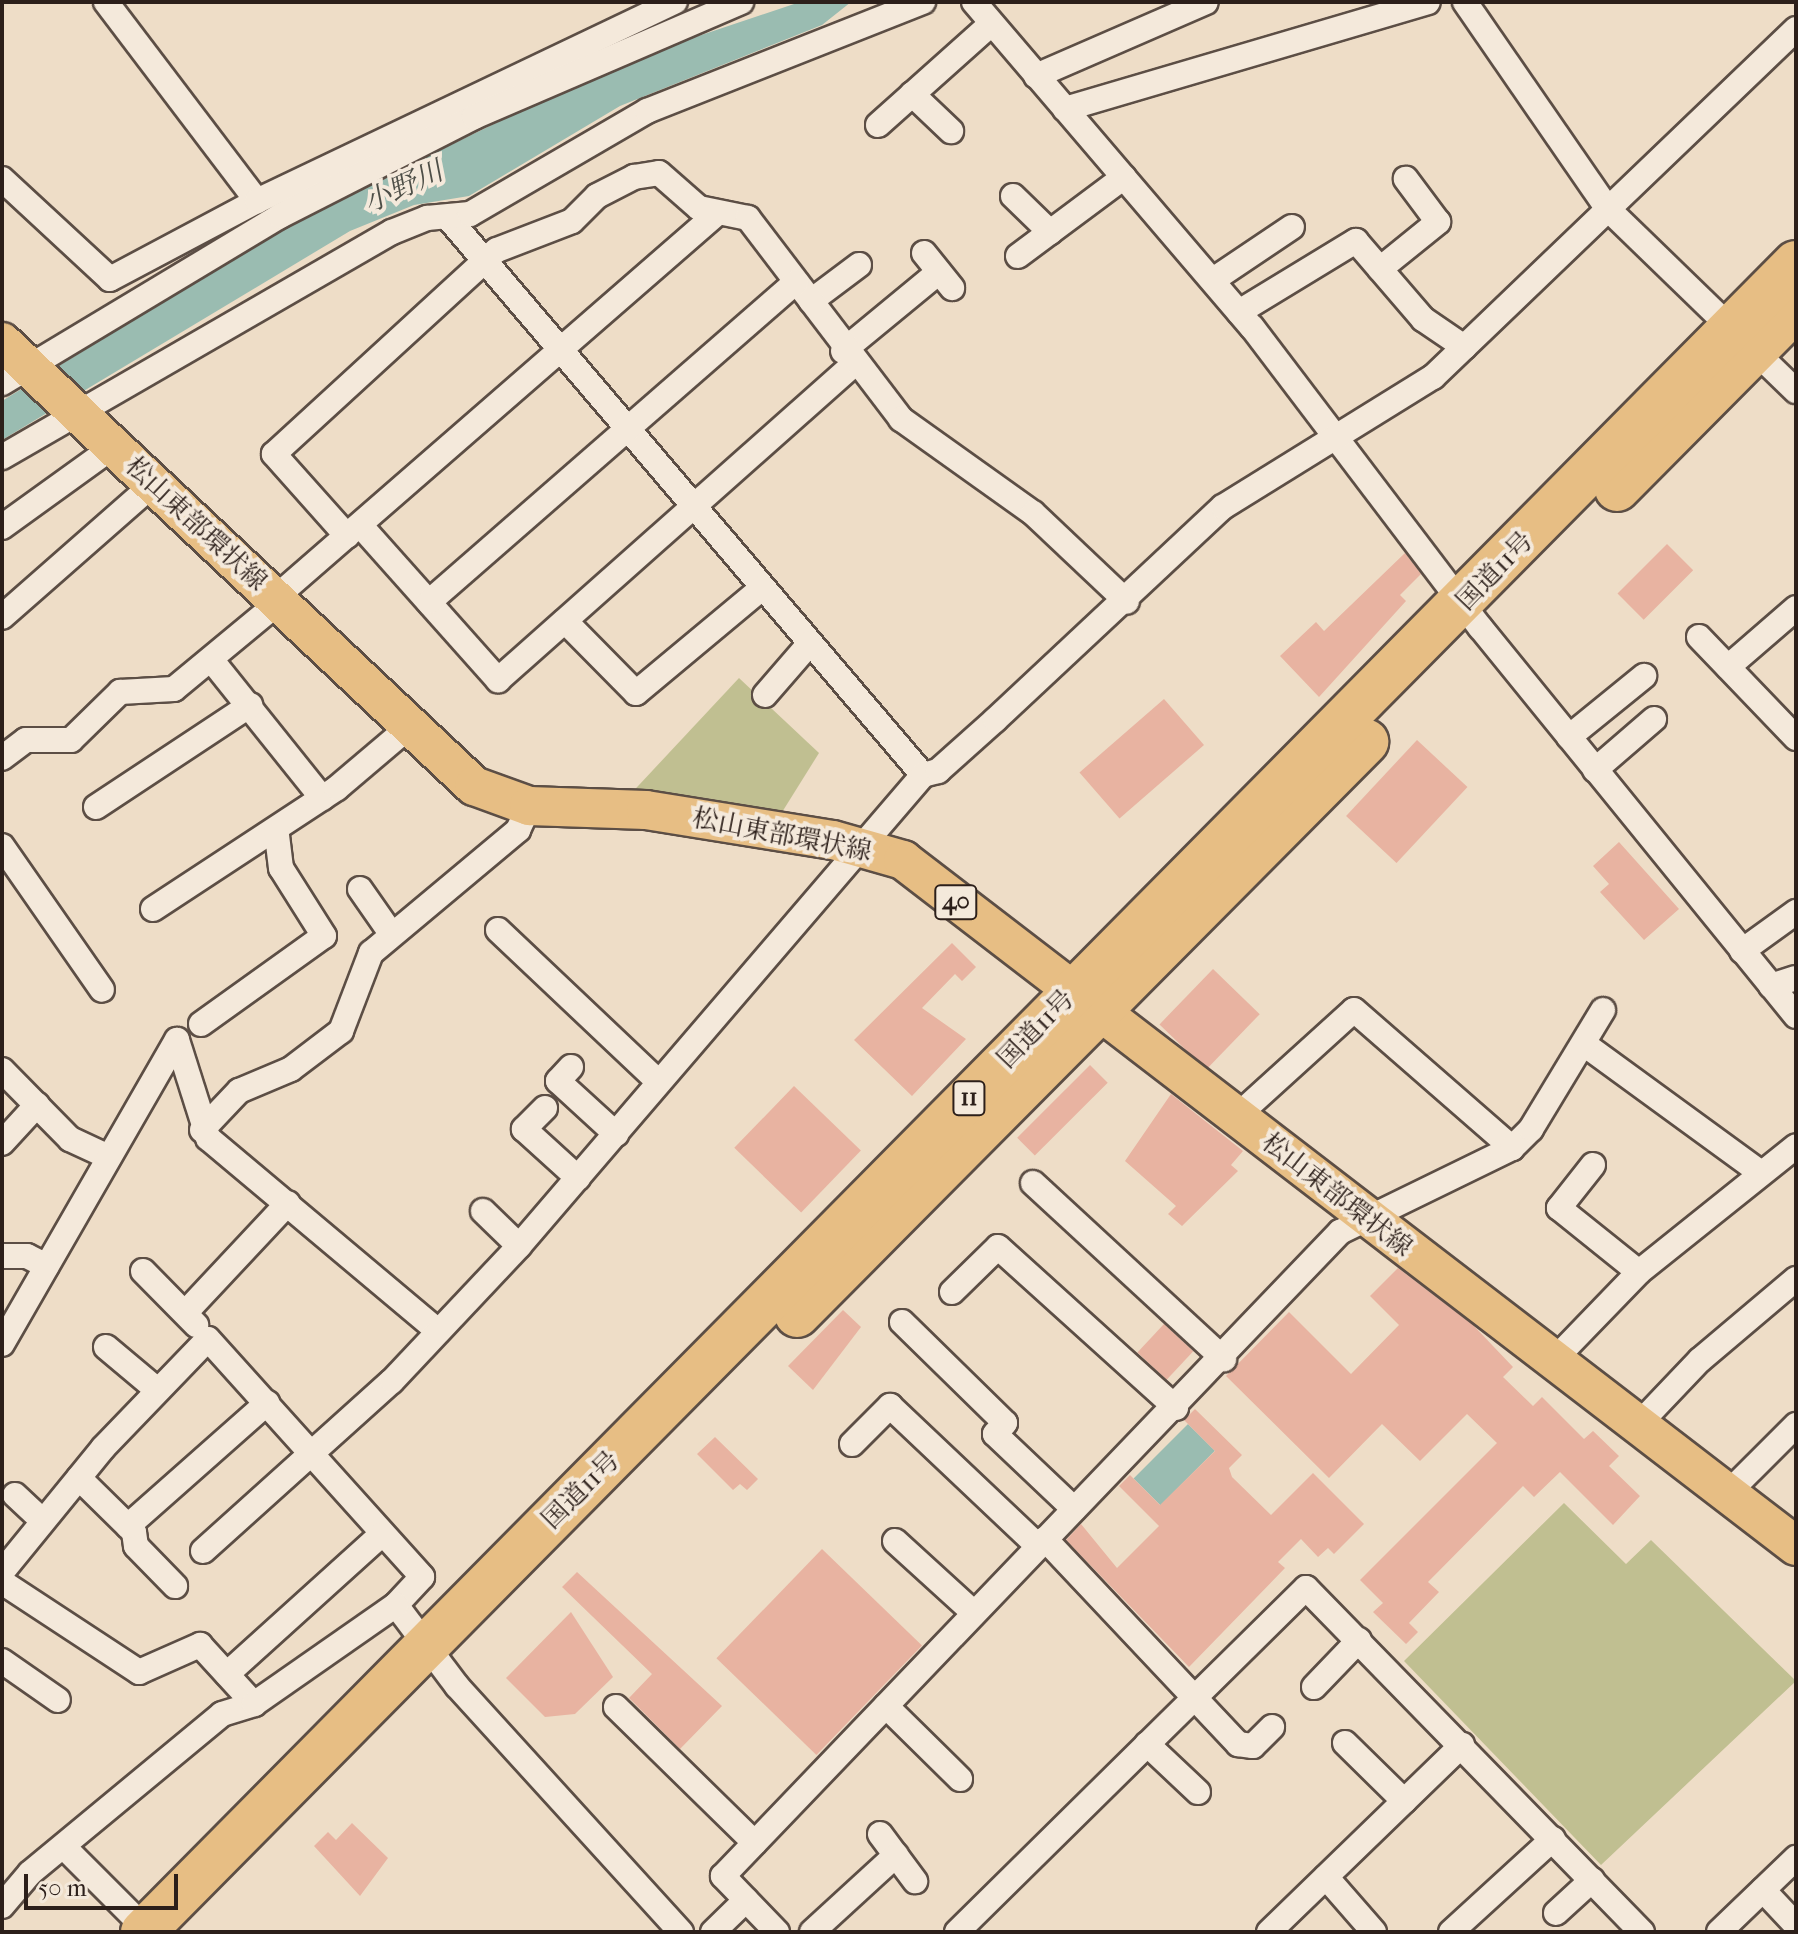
<!DOCTYPE html>
<html>
<head>
<meta charset="utf-8">
<style>
  body { margin:0 }
  #map { position:relative; width:1798px; height:1934px; overflow:hidden; background:#eeddc7; font-family:"IM FELL French Canon","Noto Serif JP",serif }
  div>[style] { position:absolute }
  [style*='--x'] { left:calc(var(--x)*1px); top:calc(var(--y)*1px); width:calc(var(--w)*1px); rotate:calc(var(--a)*1deg) }
  .green>* { inset:0; background:#c0bf91 }
  .water>* { inset:0; background:#9abcb1; transform-origin:0 0 }
  .building>* { inset:0; background:#e8b3a1; transform-origin:0 0 }
  .roads { filter:drop-shadow(2px 0 #5c4e45) drop-shadow(-2px 0 #5c4e45) drop-shadow(0 2px #5c4e45) drop-shadow(0 -2px #5c4e45) }
  .street>* { height:24px; margin:-12px; padding:0 12px; transform-origin:12px; border-radius:12px; background:#f4e9db }
  .primary>* { height:38px; margin:-19px; padding:0 19px; transform-origin:19px; border-radius:19px; background:#e7be84 }
  .highway>* { height:44px; margin:-22px; padding:0 22px; transform-origin:22px; border-radius:22px; background:#e7be84 }
  span { translate:-50% -50%; white-space:nowrap; text-align:center; line-height:1.15; -webkit-text-stroke:8px #f4e9db; paint-order:stroke }
  .shield-label span { padding:2px 6px; background:#f4e9db; border:2px solid; border-radius:6px; -webkit-text-stroke-width:0 }
  .shield-label { font-size:24px; color:#2c1f1a; font-weight:700 }
  .street-label { font-size:26px; color:#2c1f1a }
  .water-label { font-size:28px; color:#4d4e47; font-style:italic }
  .frame { position:absolute; inset:0; border:4px solid #2c1f1a; pointer-events:none }
  .scale { position:absolute; left:24px; top:1874px; width:154px; height:36px; box-sizing:border-box; border:4px solid #2c1f1a; border-top:0; padding-left:10px; font-size:24px; line-height:28px; white-space:nowrap; color:#2c1f1a; -webkit-text-stroke:6px #f4e9db; paint-order:stroke }
</style>
</head>
<body>
<div id="map">
  <div class="green">
    <i style="clip-path:polygon(739px 678px,819px 753px,779px 817px,625px 800px)"></i>
    <i style="clip-path:polygon(1564px 1503px,1626px 1564px,1651px 1540px,1796px 1681px,1601px 1865px,1404px 1661px)"></i>
  </div>
  <div class="water">
    <i style="clip-path:polygon(800px 2px,851px 2px,822px 25px,620px 106px,469px 196px,414px 205px,350px 231px,2px 440px,2px 401px,297px 219px,627px 60px)"></i>
    <i style="left:1188px;top:1424px;width:38px;height:77px;rotate:45deg"></i>
  </div>
  <div class="building">
    <i style="left:1667px;top:544px;width:37px;height:70px;rotate:45deg"></i>
    <i style="clip-path:polygon(1405px 553px,1421px 574px,1400px 595px,1406px 601px,1319px 697px,1280px 656px,1316px 622px,1324px 631px)"></i>
    <i style="left:1164px;top:699px;width:61px;height:112px;rotate:49deg"></i>
    <i style="left:1417px;top:740px;width:69px;height:104px;rotate:43deg"></i>
    <i style="clip-path:polygon(1619px 842px,1679px 909px,1644px 940px,1600px 892px,1609px 884px,1593px 866px)"></i>
    <i style="clip-path:polygon(952px 943px,976px 967px,962px 981px,955px 974px,922px 1008px,966px 1039px,912px 1096px,854px 1040px)"></i>
    <i style="left:1213px;top:969px;width:65px;height:77px;rotate:44deg"></i>
    <i style="left:1090px;top:1065px;width:25px;height:103px;rotate:45deg"></i>
    <i style="left:794px;top:1086px;width:93px;height:86px;rotate:44deg"></i>
    <i style="clip-path:polygon(1171px 1094px,1243px 1151px,1231px 1165px,1238px 1171px,1182px 1226px,1168px 1214px,1176px 1206px,1125px 1161px)"></i>
    <i style="clip-path:polygon(1398px 1268px,1473px 1325px,1513px 1367px,1503px 1377px,1533px 1406px,1542px 1397px,1584px 1439px,1593px 1431px,1619px 1456px,1609px 1466px,1640px 1496px,1613px 1525px,1560px 1472px,1534px 1497px,1523px 1486px,1428px 1582px,1439px 1592px,1409px 1623px,1418px 1632px,1406px 1644px,1373px 1612px,1383px 1603px,1360px 1580px,1497px 1443px,1467px 1414px,1420px 1461px,1382px 1424px,1329px 1478px,1226px 1376px,1289px 1312px,1351px 1374px,1399px 1325px,1370px 1296px)"></i>
    <i style="clip-path:polygon(843px 1310px,861px 1327px,813px 1390px,788px 1366px)"></i>
    <i style="left:1164px;top:1324px;width:40px;height:39px;rotate:43deg"></i>
    <i style="clip-path:polygon(1195px 1409px,1242px 1455px,1229px 1468px,1232px 1477px,1271px 1515px,1313px 1473px,1364px 1524px,1334px 1554px,1328px 1548px,1318px 1557px,1301px 1539px,1278px 1562px,1285px 1568px,1189px 1667px,1066px 1540px,1081px 1524px,1117px 1568px,1159px 1526px,1119px 1486px,1130px 1475px,1160px 1505px,1215px 1451px,1184px 1420px)"></i>
    <i style="clip-path:polygon(715px 1437px,758px 1479px,747px 1490px,740px 1484px,733px 1490px,697px 1454px)"></i>
    <i style="left:822px;top:1549px;width:139px;height:152px;rotate:44deg"></i>
    <i style="clip-path:polygon(577px 1572px,722px 1706px,680px 1749px,629px 1698px,652px 1674px,562px 1587px)"></i>
    <i style="clip-path:polygon(571px 1612px,613px 1677px,575px 1714px,545px 1717px,506px 1678px)"></i>
    <i style="clip-path:polygon(352px 1823px,388px 1858px,360px 1896px,314px 1846px,328px 1832px,336px 1840px)"></i>
  </div>
  <div class="roads">
    <div class="street">
      <i style="--x:106;--y:2;--w:250;--a:52.8"></i>
      <i style="--x:974;--y:2;--w:428;--a:49.5"></i>
      <i style="--x:1252;--y:327;--w:377;--a:52.8"></i>
      <i style="--x:1480;--y:627;--w:501;--a:50.91"></i>
      <i style="--x:1465;--y:2;--w:250;--a:55.4"></i>
      <i style="--x:1607;--y:208;--w:263;--a:44.1"></i>
      <i style="--x:1036;--y:76;--w:185;--a:-23.5"></i>
      <i style="--x:912;--y:94;--w:54;--a:43.5"></i>
      <i style="--x:1065;--y:109;--w:378;--a:-16.4"></i>
      <i style="--x:878;--y:125;--w:152;--a:-41.8"></i>
      <i style="--x:2;--y:179;--w:147;--a:42.8"></i>
      <i style="--x:110;--y:279;--w:166;--a:-28"></i>
      <i style="--x:257;--y:201;--w:463;--a:-25.5"></i>
      <i style="--x:1013;--y:196;--w:52;--a:44.2"></i>
      <i style="--x:450;--y:220;--w:729;--a:49.56"></i>
      <i style="--x:924;--y:253;--w:45;--a:51.3"></i>
      <i style="--x:1018;--y:256;--w:132;--a:-36.7"></i>
      <i style="--x:1380;--y:269;--w:75;--a:-39"></i>
      <i style="--x:1438;--y:222;--w:54;--a:-126.7"></i>
      <i style="--x:1213;--y:280;--w:95;--a:-33.9"></i>
      <i style="--x:811;--y:301;--w:60;--a:-36.9"></i>
      <i style="--x:1239;--y:312;--w:137;--a:-31.3"></i>
      <i style="--x:1356;--y:241;--w:103;--a:49.3"></i>
      <i style="--x:1423;--y:319;--w:50;--a:34.3"></i>
      <i style="--x:843;--y:351;--w:124;--a:-39.5"></i>
      <i style="--x:2;--y:383;--w:324;--a:-31"></i>
      <i style="--x:280;--y:216;--w:218;--a:-27"></i>
      <i style="--x:474;--y:117;--w:291;--a:-23.3"></i>
      <i style="--x:2;--y:457;--w:450;--a:-30"></i>
      <i style="--x:392;--y:232;--w:38;--a:-22"></i>
      <i style="--x:427;--y:218;--w:43;--a:-5.3"></i>
      <i style="--x:470;--y:214;--w:205;--a:-30.2"></i>
      <i style="--x:647;--y:111;--w:297;--a:-21.6"></i>
      <i style="--x:360;--y:525;--w:208;--a:48.3"></i>
      <i style="--x:498;--y:680;--w:475;--a:-41.6"></i>
      <i style="--x:2;--y:527;--w:137;--a:-35.8"></i>
      <i style="--x:347;--y:536;--w:110;--a:-131.7"></i>
      <i style="--x:274;--y:454;--w:302;--a:-42.5"></i>
      <i style="--x:497;--y:250;--w:80;--a:-21.1"></i>
      <i style="--x:572;--y:221;--w:35;--a:-45"></i>
      <i style="--x:597;--y:196;--w:42;--a:-27.2"></i>
      <i style="--x:634;--y:177;--w:25;--a:-9"></i>
      <i style="--x:659;--y:173;--w:53;--a:41.2"></i>
      <i style="--x:699;--y:208;--w:50;--a:11.5"></i>
      <i style="--x:748;--y:218;--w:253;--a:52.7"></i>
      <i style="--x:901;--y:419;--w:162;--a:35.5"></i>
      <i style="--x:1033;--y:513;--w:129;--a:43.4"></i>
      <i style="--x:275;--y:598;--w:582;--a:-41.03"></i>
      <i style="--x:429;--y:602;--w:487;--a:-41.1"></i>
      <i style="--x:2;--y:617;--w:200;--a:-41.3"></i>
      <i style="--x:565;--y:621;--w:101;--a:45.4"></i>
      <i style="--x:636;--y:693;--w:165;--a:-39.8"></i>
      <i style="--x:1699;--y:637;--w:140;--a:46.2"></i>
      <i style="--x:214;--y:663;--w:173;--a:51.3"></i>
      <i style="--x:1728;--y:667;--w:90;--a:-40.9"></i>
      <i style="--x:765;--y:695;--w:69;--a:-49.1"></i>
      <i style="--x:1569;--y:737;--w:97;--a:-39.1"></i>
      <i style="--x:2;--y:758;--w:30;--a:-37"></i>
      <i style="--x:26;--y:740;--w:45;--a:0"></i>
      <i style="--x:71;--y:740;--w:69;--a:-44.4"></i>
      <i style="--x:120;--y:692;--w:54;--a:-3.2"></i>
      <i style="--x:174;--y:689;--w:136;--a:-39.6"></i>
      <i style="--x:1595;--y:770;--w:78;--a:-40.8"></i>
      <i style="--x:96;--y:807;--w:185;--a:-33.5"></i>
      <i style="--x:2;--y:846;--w:175;--a:55.2"></i>
      <i style="--x:360;--y:889;--w:52;--a:55.1"></i>
      <i style="--x:153;--y:909;--w:220;--a:-33.3"></i>
      <i style="--x:337;--y:788;--w:96;--a:-40.3"></i>
      <i style="--x:498;--y:930;--w:221;--a:43.4"></i>
      <i style="--x:1742;--y:951;--w:67;--a:-35.8"></i>
      <i style="--x:1771;--y:986;--w:26;--a:-18"></i>
      <i style="--x:201;--y:1024;--w:151;--a:-35.6"></i>
      <i style="--x:324;--y:936;--w:80;--a:-122.3"></i>
      <i style="--x:281;--y:868;--w:39;--a:-97"></i>
      <i style="--x:177;--y:1040;--w:103;--a:72.4"></i>
      <i style="--x:208;--y:1138;--w:300;--a:40"></i>
      <i style="--x:1584;--y:1044;--w:219;--a:36.1"></i>
      <i style="--x:571;--y:1067;--w:19;--a:133"></i>
      <i style="--x:558;--y:1081;--w:79;--a:42.4"></i>
      <i style="--x:2;--y:1070;--w:97;--a:45.4"></i>
      <i style="--x:70;--y:1139;--w:43;--a:24.8"></i>
      <i style="--x:545;--y:1108;--w:30;--a:135"></i>
      <i style="--x:524;--y:1129;--w:73;--a:42.2"></i>
      <i style="--x:1236;--y:1117;--w:159;--a:-42.2"></i>
      <i style="--x:1354;--y:1010;--w:210;--a:41.1"></i>
      <i style="--x:202;--y:1130;--w:54;--a:-46.5"></i>
      <i style="--x:239;--y:1091;--w:56;--a:-22.9"></i>
      <i style="--x:291;--y:1069;--w:63;--a:-37.2"></i>
      <i style="--x:341;--y:1031;--w:84;--a:-69"></i>
      <i style="--x:371;--y:953;--w:192;--a:-39.9"></i>
      <i style="--x:518;--y:830;--w:26;--a:-65"></i>
      <i style="--x:2;--y:1143;--w:52;--a:-47.4"></i>
      <i style="--x:1593;--y:1165;--w:55;--a:128.3"></i>
      <i style="--x:1559;--y:1208;--w:102;--a:38.7"></i>
      <i style="--x:1033;--y:1183;--w:260;--a:42.7"></i>
      <i style="--x:483;--y:1211;--w:50;--a:44.2"></i>
      <i style="--x:2;--y:1256;--w:25;--a:0"></i>
      <i style="--x:27;--y:1256;--w:22;--a:27"></i>
      <i style="--x:143;--y:1271;--w:76;--a:45.5"></i>
      <i style="--x:952;--y:1292;--w:64;--a:-44.4"></i>
      <i style="--x:998;--y:1247;--w:240;--a:42.1"></i>
      <i style="--x:186;--y:1312;--w:149;--a:-46.9"></i>
      <i style="--x:902;--y:1322;--w:144;--a:44.4"></i>
      <i style="--x:1005;--y:1423;--w:15;--a:132"></i>
      <i style="--x:995;--y:1434;--w:109;--a:43.5"></i>
      <i style="--x:2;--y:1344;--w:351;--a:-60.1"></i>
      <i style="--x:106;--y:1347;--w:65;--a:40"></i>
      <i style="--x:1553;--y:1361;--w:124;--a:-46"></i>
      <i style="--x:1639;--y:1272;--w:201;--a:-38.7"></i>
      <i style="--x:1638;--y:1425;--w:90;--a:-46.4"></i>
      <i style="--x:1700;--y:1360;--w:126;--a:-40.2"></i>
      <i style="--x:852;--y:1444;--w:54;--a:-45"></i>
      <i style="--x:890;--y:1406;--w:204;--a:43.4"></i>
      <i style="--x:79;--y:1478;--w:77;--a:44.5"></i>
      <i style="--x:134;--y:1532;--w:14;--a:82"></i>
      <i style="--x:136;--y:1546;--w:56;--a:45.7"></i>
      <i style="--x:1727;--y:1494;--w:98;--a:-45"></i>
      <i style="--x:15;--y:1495;--w:38;--a:43"></i>
      <i style="--x:128;--y:1526;--w:186;--a:-41.5"></i>
      <i style="--x:1045;--y:1539;--w:282;--a:46.7"></i>
      <i style="--x:1238;--y:1744;--w:15;--a:8"></i>
      <i style="--x:1253;--y:1746;--w:27;--a:-45"></i>
      <i style="--x:895;--y:1541;--w:107;--a:42.3"></i>
      <i style="--x:203;--y:1551;--w:254;--a:-42"></i>
      <i style="--x:392;--y:1381;--w:185;--a:-46.7"></i>
      <i style="--x:519;--y:1246;--w:621;--a:-49.38"></i>
      <i style="--x:923;--y:775;--w:16;--a:-15"></i>
      <i style="--x:938;--y:771;--w:76;--a:-41.8"></i>
      <i style="--x:995;--y:720;--w:312;--a:-43.1"></i>
      <i style="--x:1223;--y:507;--w:247;--a:-31.8"></i>
      <i style="--x:1433;--y:377;--w:503;--a:-43.79"></i>
      <i style="--x:2;--y:1572;--w:160;--a:-50.8"></i>
      <i style="--x:103;--y:1448;--w:151;--a:-46.1"></i>
      <i style="--x:208;--y:1339;--w:320;--a:48"></i>
      <i style="--x:422;--y:1577;--w:38;--a:133"></i>
      <i style="--x:396;--y:1605;--w:101;--a:53"></i>
      <i style="--x:457;--y:1686;--w:333;--a:47.7"></i>
      <i style="--x:2;--y:1582;--w:164;--a:33.3"></i>
      <i style="--x:139;--y:1672;--w:67;--a:-23.9"></i>
      <i style="--x:200;--y:1645;--w:80;--a:47.5"></i>
      <i style="--x:2;--y:1661;--w:68;--a:34.9"></i>
      <i style="--x:227;--y:1674;--w:207;--a:-42.1"></i>
      <i style="--x:1314;--y:1687;--w:65;--a:-46.2"></i>
      <i style="--x:886;--y:1706;--w:104;--a:44.6"></i>
      <i style="--x:616;--y:1707;--w:194;--a:44.4"></i>
      <i style="--x:1345;--y:1743;--w:83;--a:44.5"></i>
      <i style="--x:1147;--y:1744;--w:70;--a:43.3"></i>
      <i style="--x:880;--y:1834;--w:59;--a:53.3"></i>
      <i style="--x:65;--y:1848;--w:119;--a:45"></i>
      <i style="--x:1326;--y:1877;--w:73;--a:48.9"></i>
      <i style="--x:1763;--y:1890;--w:48;--a:46.7"></i>
      <i style="--x:2;--y:1906;--w:43;--a:-49.7"></i>
      <i style="--x:30;--y:1873;--w:249;--a:-39.6"></i>
      <i style="--x:222;--y:1714;--w:34;--a:-17"></i>
      <i style="--x:254;--y:1704;--w:173;--a:-34.9"></i>
      <i style="--x:1556;--y:1913;--w:49;--a:-42.5"></i>
      <i style="--x:713;--y:1932;--w:46;--a:-44.1"></i>
      <i style="--x:777;--y:1932;--w:78;--a:-134"></i>
      <i style="--x:723;--y:1876;--w:892;--a:-46.23"></i>
      <i style="--x:1340;--y:1232;--w:191;--a:-26"></i>
      <i style="--x:1512;--y:1148;--w:27;--a:-45"></i>
      <i style="--x:1531;--y:1129;--w:139;--a:-58.8"></i>
      <i style="--x:812;--y:1932;--w:114;--a:-42.5"></i>
      <i style="--x:957;--y:1932;--w:490;--a:-44.6"></i>
      <i style="--x:1306;--y:1588;--w:481;--a:45.7"></i>
      <i style="--x:1269;--y:1932;--w:269;--a:-44.1"></i>
      <i style="--x:1451;--y:1932;--w:138;--a:-42.4"></i>
      <i style="--x:1719;--y:1932;--w:107;--a:-43.9"></i>
    </div>
    <div class="primary">
      <i style="--x:2;--y:342;--w:648;--a:43.25"></i>
      <i style="--x:474;--y:786;--w:59;--a:20"></i>
      <i style="--x:529;--y:806;--w:117;--a:2"></i>
      <i style="--x:646;--y:810;--w:189;--a:9.1"></i>
      <i style="--x:833;--y:840;--w:73;--a:15.9"></i>
      <i style="--x:903;--y:860;--w:1126;--a:37.53"></i>
    </div>
    <div class="highway">
      <i style="--x:1617;--y:489;--w:254;--a:-45.2"></i>
      <i style="--x:797;--y:1315;--w:808;--a:-45.2"></i>
      <i style="--x:143;--y:1932;--w:2349;--a:-45.28"></i>
    </div>
  </div>
  <div class="shield-label">
    <span style="left:956px;top:902px">40</span>
    <span style="left:969px;top:1098px">11</span>
  </div>
  <div class="street-label">
    <span style="left:196px;top:524px;rotate:43deg">松山東部環状線</span>
    <span style="left:1495px;top:571px;rotate:-46deg">国道11号</span>
    <span style="left:782px;top:835px;rotate:11deg">松山東部環状線</span>
    <span style="left:1036px;top:1029px;rotate:-46deg">国道11号</span>
    <span style="left:1337px;top:1195px;rotate:38deg">松山東部環状線</span>
    <span style="left:581px;top:1490px;rotate:-45deg">国道11号</span>
  </div>
  <div class="water-label">
    <span style="left:403px;top:187px;rotate:-25deg">小野川</span>
  </div>
  <div class="frame"></div>
  <div class="scale">50 m</div>
</div>
</body>
</html>
